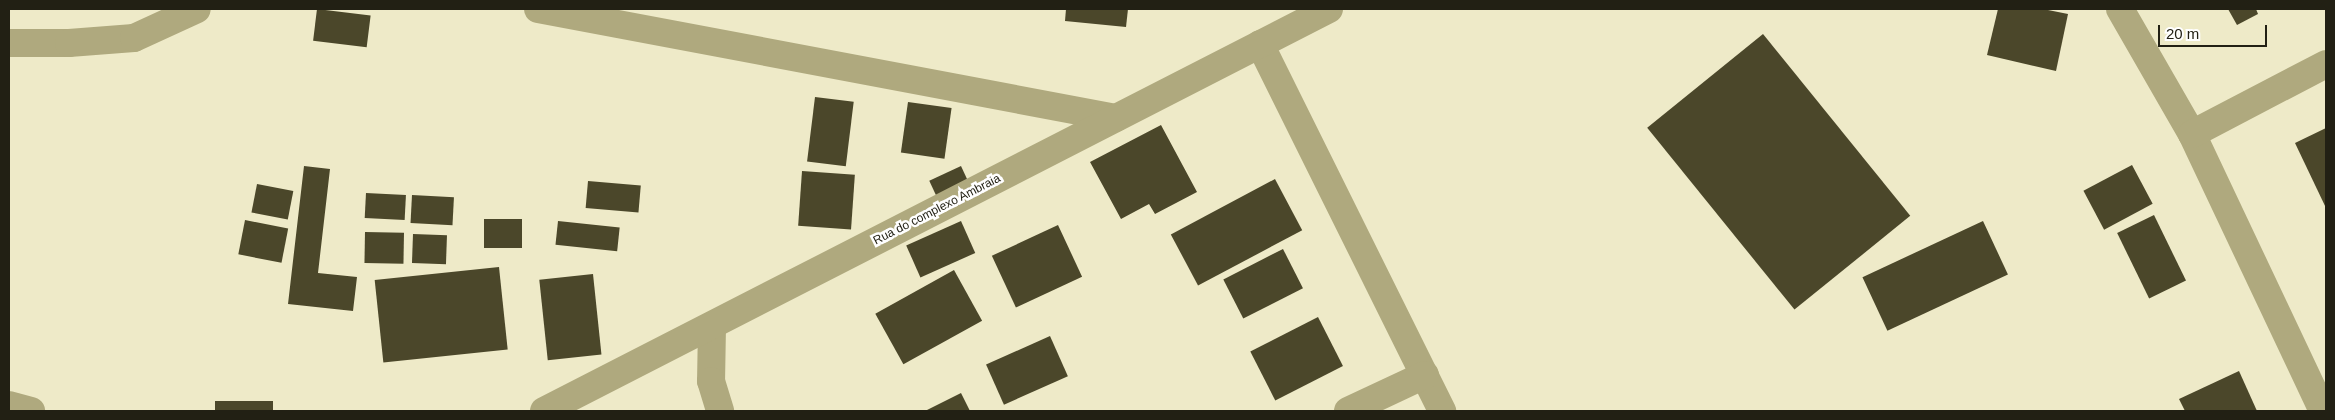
<!DOCTYPE html>
<html>
<head>
<meta charset="utf-8">
<style>
  body { margin:0 }
  #map { position:relative; width:2335px; height:420px; overflow:hidden; background:#eeeac8; font-family:Helvetica,sans-serif }
  div>[style] { position:absolute }
  [style*='--x'] { left:calc(var(--x)*1px); top:calc(var(--y)*1px); width:calc(var(--w)*1px); rotate:calc(var(--a)*1deg) }
  .building>* { inset:0; background:#4b472a; transform-origin:0 0 }
  .minor>* { height:28px; margin:-14px; padding:0 14px; transform-origin:14px; border-radius:14px; background:#afa97e }
  span { translate:-50% -50%; white-space:nowrap; text-align:center; line-height:1.15; -webkit-text-stroke:5px #fff; paint-order:stroke }
  .street-label { font-size:12px; color:#222014 }
  .frame { position:absolute; inset:0; border:10px solid #222014; pointer-events:none }
  .scale { position:absolute; left:2158px; top:25px; width:109px; height:22px; box-sizing:border-box; border:2px solid #222014; border-top:0; padding-left:6px; font-size:15px; line-height:18px; white-space:nowrap; color:#222014; -webkit-text-stroke:4px #fff; paint-order:stroke }
</style>
</head>
<body>
<div id="map">
  <div class="building">
    <i style="left:317px;top:9px;width:54px;height:32px;rotate:7deg"></i>
    <i style="clip-path:polygon(1066px 9px,1128px 9px,1126px 27px,1065px 21px)"></i>
    <i style="clip-path:polygon(1998px 9px,2043px 9px,2068px 14px,2056px 71px,1987px 55px)"></i>
    <i style="clip-path:polygon(2228px 9px,2256px 9px,2258px 14px,2237px 25px)"></i>
    <i style="left:1763px;top:34px;width:234px;height:149px;rotate:51deg"></i>
    <i style="left:815px;top:97px;width:39px;height:65px;rotate:7deg"></i>
    <i style="left:908px;top:102px;width:44px;height:51px;rotate:8deg"></i>
    <i style="clip-path:polygon(1161px 125px,1197px 192px,1155px 214px,1149px 204px,1121px 219px,1090px 162px)"></i>
    <i style="clip-path:polygon(2326px 128px,2326px 208px,2295px 143px)"></i>
    <i style="left:2132px;top:165px;width:44px;height:55px;rotate:62deg"></i>
    <i style="clip-path:polygon(304px 166px,330px 169px,318px 273px,357px 277px,353px 311px,288px 304px)"></i>
    <i style="left:961px;top:166px;width:17px;height:35px;rotate:65deg"></i>
    <i style="left:802px;top:171px;width:53px;height:55px;rotate:4deg"></i>
    <i style="left:1275px;top:179px;width:58px;height:118px;rotate:62deg"></i>
    <i style="left:588px;top:181px;width:53px;height:27px;rotate:5deg"></i>
    <i style="left:257px;top:184px;width:37px;height:29px;rotate:11deg"></i>
    <i style="left:366px;top:193px;width:40px;height:25px;rotate:3deg"></i>
    <i style="left:412px;top:195px;width:42px;height:28px;rotate:3deg"></i>
    <i style="left:2154px;top:215px;width:73px;height:41px;rotate:64deg"></i>
    <i style="left:522px;top:219px;width:29px;height:38px;rotate:90deg"></i>
    <i style="left:245px;top:220px;width:44px;height:35px;rotate:11deg"></i>
    <i style="left:558px;top:221px;width:62px;height:24px;rotate:6deg"></i>
    <i style="left:961px;top:221px;width:35px;height:60px;rotate:66deg"></i>
    <i style="left:1983px;top:221px;width:59px;height:133px;rotate:65deg"></i>
    <i style="left:1058px;top:225px;width:57px;height:73px;rotate:65deg"></i>
    <i style="left:365px;top:232px;width:39px;height:31px;rotate:1deg"></i>
    <i style="left:413px;top:234px;width:34px;height:29px;rotate:2deg"></i>
    <i style="left:1283px;top:249px;width:44px;height:67px;rotate:63deg"></i>
    <i style="left:499px;top:267px;width:83px;height:125px;rotate:84deg"></i>
    <i style="left:954px;top:270px;width:58px;height:90px;rotate:61deg"></i>
    <i style="left:593px;top:274px;width:81px;height:54px;rotate:84deg"></i>
    <i style="left:1318px;top:317px;width:55px;height:76px;rotate:63deg"></i>
    <i style="left:1050px;top:336px;width:44px;height:70px;rotate:66deg"></i>
    <i style="clip-path:polygon(2239px 371px,2257px 411px,2185px 411px,2179px 399px)"></i>
    <i style="clip-path:polygon(961px 393px,970px 411px,925px 411px)"></i>
    <i style="left:215px;top:401px;width:58px;height:10px"></i>
  </div>
  <div class="minor">
    <i style="--x:538;--y:9;--w:588;--a:10.68"></i>
    <i style="--x:2120;--y:9;--w:144;--a:60.1"></i>
    <i style="--x:2192;--y:134;--w:306;--a:64.7"></i>
    <i style="--x:9;--y:43;--w:60;--a:0"></i>
    <i style="--x:69;--y:43;--w:65;--a:-4.4"></i>
    <i style="--x:134;--y:38;--w:69;--a:-24.7"></i>
    <i style="--x:1260;--y:44;--w:410;--a:63.6"></i>
    <i style="--x:2192;--y:134;--w:151;--a:-27.6"></i>
    <i style="--x:712;--y:326;--w:55;--a:91"></i>
    <i style="--x:711;--y:381;--w:31;--a:73"></i>
    <i style="--x:9;--y:405;--w:23;--a:15"></i>
    <i style="--x:544;--y:411;--w:882;--a:-27.12"></i>
    <i style="--x:1348;--y:411;--w:85;--a:-25.1"></i>
  </div>
  <div class="street-label">
    <span style="left:937px;top:210px;rotate:-27deg">Rua do complexo Ambraia</span>
  </div>
  <div class="frame"></div>
  <div class="scale">20 m</div>
</div>
</body>
</html>
